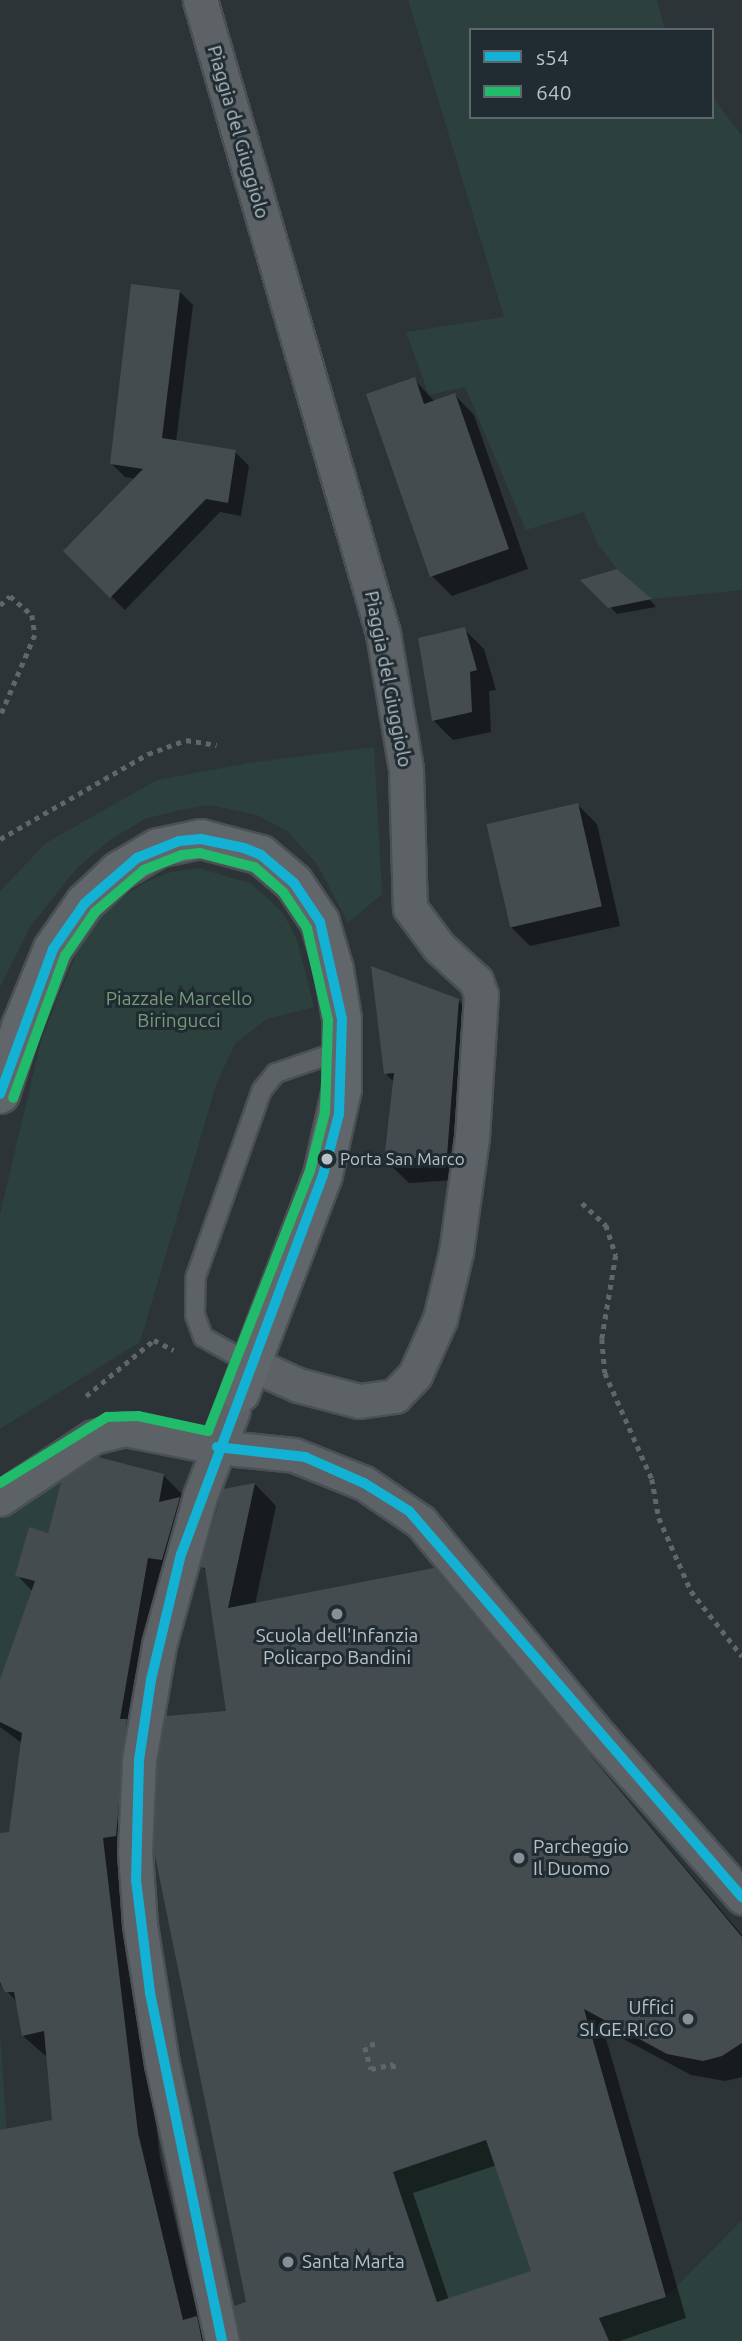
<!DOCTYPE html>
<html>
<head>
<meta charset="utf-8">
<style>
  body { margin:0 }
  #map { position:relative; width:742px; height:2341px; overflow:hidden; background:#2c3438; font-family:Ubuntu,sans-serif }
  div>[style] { position:absolute }
  [style*='--x'] { left:calc(var(--x)*1px); top:calc(var(--y)*1px); width:calc(var(--w)*1px); rotate:calc(var(--a)*1deg) }
  .green>* { inset:0; background:#2c403d; transform-origin:0 0 }
  .shadow>* { inset:0; background:#0007 }
  .building>* { inset:0; background:#454c4f; transform-origin:0 0 }
  .path>* { height:4.5px; margin-top:-2.25px; transform-origin:0; background:repeating-linear-gradient(90deg,#60666a 0 5px,transparent 0 10px) }
  .roads { filter:drop-shadow(2px 0 #4a5053) drop-shadow(-2px 0 #4a5053) drop-shadow(0 2px #4a5053) drop-shadow(0 -2px #4a5053) }
  .lane>* { height:18px; margin:-9px; padding:0 9px; transform-origin:9px; border-radius:9px; background:#5c6266 }
  .street>* { height:33px; margin:-16.5px; padding:0 16.5px; transform-origin:16.5px; border-radius:16.5px; background:#5c6266 }
  .secondary>* { height:38px; margin:-19px; padding:0 19px; transform-origin:19px; border-radius:19px; background:#60666a }
  .bus-1>* { height:10px; margin:-5px; padding:0 5px; transform-origin:5px; border-radius:5px; background:#13b2d5 }
  .bus-2>* { height:10px; margin:-5px; padding:0 5px; transform-origin:5px; border-radius:5px; background:#20bc6c }
  .dots>* { width:19px; height:19px; translate:-50% -50%; box-sizing:border-box; border:4px solid #202b32; border-radius:50% }
  span { translate:-50% -50%; white-space:nowrap; text-align:center; line-height:1.15; -webkit-text-stroke:6px #202b32; paint-order:stroke }
  .bus-label { font-size:17px; color:#b7c1c8 }
  .left { translate:0 -50%; text-align:left }
  .street-label { font-size:19px; color:#b7c1c8 }
  .park-label { font-size:19px; color:#779c77 }
  .poi-label { font-size:19px; color:#b7c1c8 }
  .right { translate:-100% -50%; text-align:right }
  .legend { position:absolute; left:469px; top:28px; width:245px; height:91px; box-sizing:border-box; background:#202b32; border:2px solid #5c676e; margin:0; padding:9px 12px; list-style:none; font-size:21px; color:#b7c1c8 }
  .legend li { display:flex; align-items:center; gap:14px; height:35px }
  .legend b { width:35px; border:2px solid #5c676e }
</style>
</head>
<body>
<div id="map">
  <div class="green">
    <i style="clip-path:polygon(408px 0,657px 0,665px 30px,471px 30px,471px 117px,712px 117px,712px 96px,742px 136px,742px 590px,652px 599px,617px 569px,597px 543px,584px 512px,526px 530px,465px 387px,429px 395px,406px 332px,504px 317px)"></i>
    <i style="clip-path:polygon(374px 747px,382px 894px,348px 923px,317px 864px,287px 831px,257px 815px,209px 805px,179px 810px,145px 819px,111px 839px,76px 869px,30px 927px,0 987px,0 891px,46px 843px,157px 780px,249px 763px)"></i>
    <i style="clip-path:polygon(199px 868px,252px 884px,283px 913px,297px 940px,314px 1007px,267px 1019px,235px 1044px,217px 1082px,140px 1342px,0 1429px,0 1214px,42px 1037px,82px 940px,113px 905px,143px 883px,171px 872px)"></i>
    <i style="clip-path:polygon(62px 1478px,48px 1533px,29px 1528px,15px 1576px,35px 1581px,0 1679px,0 1512px)"></i>
    <i style="clip-path:polygon(0 2032px,7px 2135px,0 2136px)"></i>
    <i style="left:506px;top:2133px;width:139px;height:120px;rotate:71deg"></i>
    <i style="clip-path:polygon(742px 2220px,742px 2341px,609px 2341px,599px 2318px,666px 2297px)"></i>
  </div>
  <div class="shadow">
    <i style="clip-path:polygon(179px 291px,193px 305px,176px 442px,235px 452px,249px 466px,241px 516px,220px 512px,125px 610px,65px 551px,136px 479px,125px 477px,111px 463px)"></i>
    <i style="clip-path:polygon(414px 379px,435px 402px,455px 395px,474px 415px,528px 569px,452px 596px,432px 576px)"></i>
    <i style="clip-path:polygon(617px 571px,651px 601px,656px 607px,617px 614px,584px 581px)"></i>
    <i style="clip-path:polygon(464px 629px,484px 649px,496px 690px,489px 691px,491px 732px,453px 740px,433px 720px)"></i>
    <i style="clip-path:polygon(578px 805px,597px 824px,620px 926px,530px 946px,510px 926px)"></i>
    <i style="clip-path:polygon(458px 1000px,482px 1024px,470px 1179px,409px 1183px,385px 1160px,395px 1083px,386px 1074px)"></i>
    <i style="clip-path:polygon(163px 1475px,186px 1498px,125px 1861px,160px 2157px,204px 2341px,0 2341px,0 2138px,54px 2121px,48px 2058px,23px 2036px,18px 2003px,0 1984px,0 1835px,10px 1834px,22px 1743px,0 1727px,0 1682px,33px 1592px,17px 1575px,49px 1535px)"></i>
    <i style="clip-path:polygon(evenodd,255px 1484px,276px 1506px,255px 1605px,433px 1569px,742px 1935px,742px 2077px,725px 2081px,691px 2075px,603px 2028px,686px 2318px,620px 2341px,248px 2341px,228px 1712px,208px 1572px,202px 1567px,225px 1490px,255px 1484px,497px 2165px,533px 2272px,449px 2300px,413px 2193px,497px 2165px)"></i>
  </div>
  <div class="building">
    <i style="clip-path:polygon(131px 284px,180px 290px,162px 438px,236px 450px,228px 503px,206px 499px,110px 598px,63px 551px,143px 469px,110px 464px)"></i>
    <i style="clip-path:polygon(415px 377px,424px 404px,455px 393px,509px 549px,430px 577px,366px 394px)"></i>
    <i style="clip-path:polygon(617px 569px,652px 599px,608px 608px,580px 580px)"></i>
    <i style="clip-path:polygon(465px 627px,477px 670px,470px 672px,472px 712px,432px 721px,418px 638px)"></i>
    <i style="left:578px;top:803px;width:106px;height:94px;rotate:77deg"></i>
    <i style="clip-path:polygon(371px 966px,459px 999px,447px 1156px,384px 1160px,394px 1073px,384px 1074px)"></i>
    <i style="clip-path:polygon(98px 1457px,164px 1474px,159px 1502px,180px 1497px,162px 1560px,148px 1558px,120px 1719px,127px 1719px,116px 1836px,103px 1838px,138px 2133px,183px 2320px,197px 2316px,202px 2341px,0 2341px,0 2130px,52px 2120px,44px 2031px,22px 2036px,14px 1992px,5px 1992px,0 1982px,0 1833px,9px 1832px,22px 1733px,0 1722px,0 1679px,35px 1581px,15px 1576px,29px 1527px,48px 1533px,61px 1482px)"></i>
    <i style="clip-path:polygon(evenodd,255px 1483px,228px 1608px,434px 1568px,742px 1937px,742px 2043px,722px 2056px,703px 2061px,667px 2054px,584px 2009px,666px 2297px,599px 2318px,609px 2341px,241px 2341px,234px 2306px,246px 2302px,154px 1851px,158px 1762px,166px 1716px,226px 1711px,205px 1568px,200px 1567px,223px 1489px,255px 1483px,486px 2140px,531px 2271px,437px 2302px,393px 2172px,486px 2140px)"></i>
  </div>
  <div class="path">
    <i style="--x:0;--y:605;--w:13;--a:-42"></i>
    <i style="--x:10;--y:596;--w:29;--a:41"></i>
    <i style="--x:32;--y:615;--w:20;--a:81"></i>
    <i style="--x:35;--y:635;--w:89;--a:113.1"></i>
    <i style="--x:0;--y:839;--w:171;--a:-29.9"></i>
    <i style="--x:148;--y:754;--w:40;--a:-20.2"></i>
    <i style="--x:186;--y:740;--w:31;--a:9"></i>
    <i style="--x:582;--y:1203;--w:33;--a:43"></i>
    <i style="--x:606;--y:1225;--w:32;--a:72"></i>
    <i style="--x:616;--y:1255;--w:85;--a:99.5"></i>
    <i style="--x:602;--y:1339;--w:34;--a:85"></i>
    <i style="--x:605;--y:1373;--w:116;--a:66.1"></i>
    <i style="--x:652;--y:1479;--w:40;--a:80"></i>
    <i style="--x:659;--y:1518;--w:80;--a:66.3"></i>
    <i style="--x:691;--y:1591;--w:83;--a:51.9"></i>
    <i style="--x:86;--y:1396;--w:88;--a:-39.5"></i>
    <i style="--x:154;--y:1340;--w:22;--a:27"></i>
    <i style="--x:375;--y:2044;--w:10;--a:163"></i>
    <i style="--x:365;--y:2047;--w:23;--a:75"></i>
    <i style="--x:371;--y:2069;--w:23;--a:-13"></i>
    <i style="--x:393;--y:2064;--w:5;--a:79"></i>
  </div>
  <div class="roads">
    <div class="lane">
      <i style="--x:251;--y:1364;--w:55;--a:-150.6"></i>
      <i style="--x:203;--y:1337;--w:23;--a:-110"></i>
      <i style="--x:195;--y:1315;--w:39;--a:-89"></i>
      <i style="--x:196;--y:1276;--w:197;--a:-70.5"></i>
      <i style="--x:262;--y:1090;--w:22;--a:-51"></i>
      <i style="--x:276;--y:1073;--w:71;--a:-18.9"></i>
    </div>
    <div class="street">
      <i style="--x:200;--y:0;--w:659;--a:73.88"></i>
      <i style="--x:383;--y:633;--w:138;--a:80.4"></i>
      <i style="--x:406;--y:769;--w:139;--a:88.4"></i>
      <i style="--x:410;--y:908;--w:49;--a:53.4"></i>
      <i style="--x:439;--y:947;--w:50;--a:42.6"></i>
      <i style="--x:476;--y:981;--w:15;--a:70"></i>
      <i style="--x:481;--y:995;--w:142;--a:93.6"></i>
      <i style="--x:472;--y:1137;--w:116;--a:97.9"></i>
      <i style="--x:456;--y:1252;--w:69;--a:103.4"></i>
      <i style="--x:440;--y:1319;--w:61;--a:114.1"></i>
      <i style="--x:415;--y:1375;--w:29;--a:134"></i>
      <i style="--x:395;--y:1396;--w:36;--a:172"></i>
      <i style="--x:359;--y:1401;--w:63;--a:-165.3"></i>
      <i style="--x:298;--y:1385;--w:51;--a:-155.9"></i>
      <i style="--x:0;--y:1499;--w:112;--a:-33.7"></i>
      <i style="--x:93;--y:1437;--w:33;--a:-14"></i>
      <i style="--x:125;--y:1429;--w:94;--a:11.1"></i>
      <i style="--x:217;--y:1447;--w:77;--a:5.9"></i>
      <i style="--x:294;--y:1455;--w:75;--a:21.8"></i>
      <i style="--x:364;--y:1483;--w:69;--a:34.4"></i>
      <i style="--x:421;--y:1522;--w:281;--a:50.2"></i>
      <i style="--x:601;--y:1738;--w:213;--a:48.4"></i>
      <i style="--x:222;--y:2341;--w:283;--a:-102.2"></i>
      <i style="--x:162;--y:2064;--w:141;--a:-99"></i>
      <i style="--x:140;--y:1925;--w:73;--a:-93.9"></i>
      <i style="--x:135;--y:1852;--w:92;--a:-87.5"></i>
      <i style="--x:139;--y:1760;--w:117;--a:-80.1"></i>
      <i style="--x:159;--y:1645;--w:155;--a:-74.6"></i>
      <i style="--x:200;--y:1496;--w:92;--a:-69"></i>
    </div>
    <div class="secondary">
      <i style="--x:0;--y:1094;--w:70;--a:-72.6"></i>
      <i style="--x:21;--y:1027;--w:84;--a:-67.7"></i>
      <i style="--x:53;--y:949;--w:56;--a:-55.2"></i>
      <i style="--x:85;--y:903;--w:47;--a:-43.3"></i>
      <i style="--x:119;--y:871;--w:45;--a:-30.5"></i>
      <i style="--x:158;--y:848;--w:44;--a:-11.8"></i>
      <i style="--x:201;--y:839;--w:62;--a:14.9"></i>
      <i style="--x:261;--y:855;--w:43;--a:40.3"></i>
      <i style="--x:294;--y:883;--w:47;--a:56.3"></i>
      <i style="--x:320;--y:922;--w:50;--a:73.7"></i>
      <i style="--x:334;--y:970;--w:50;--a:80.7"></i>
      <i style="--x:342;--y:1019;--w:70;--a:90"></i>
      <i style="--x:342;--y:1089;--w:88;--a:102.5"></i>
      <i style="--x:323;--y:1175;--w:233;--a:110.8"></i>
    </div>
  </div>
  <div class="bus-1">
    <i style="--x:0;--y:1094;--w:154;--a:-69.9"></i>
    <i style="--x:53;--y:949;--w:56;--a:-55.2"></i>
    <i style="--x:85;--y:903;--w:69;--a:-40.9"></i>
    <i style="--x:137;--y:858;--w:45;--a:-22"></i>
    <i style="--x:179;--y:841;--w:22;--a:-5"></i>
    <i style="--x:201;--y:839;--w:44;--a:11.8"></i>
    <i style="--x:244;--y:848;--w:18;--a:22"></i>
    <i style="--x:261;--y:855;--w:43;--a:40.3"></i>
    <i style="--x:294;--y:883;--w:47;--a:56.3"></i>
    <i style="--x:320;--y:922;--w:99;--a:77.2"></i>
    <i style="--x:342;--y:1019;--w:95;--a:91.8"></i>
    <i style="--x:339;--y:1114;--w:63;--a:104.7"></i>
    <i style="--x:323;--y:1175;--w:405;--a:110.5"></i>
    <i style="--x:181;--y:1554;--w:130;--a:103.4"></i>
    <i style="--x:151;--y:1680;--w:81;--a:98.5"></i>
    <i style="--x:139;--y:1760;--w:120;--a:91.4"></i>
    <i style="--x:136;--y:1880;--w:114;--a:82.9"></i>
    <i style="--x:150;--y:1993;--w:355;--a:78.3"></i>
    <i style="--x:217;--y:1447;--w:89;--a:6.5"></i>
    <i style="--x:305;--y:1457;--w:64;--a:23.8"></i>
    <i style="--x:364;--y:1483;--w:53;--a:31.9"></i>
    <i style="--x:409;--y:1511;--w:510;--a:49.22"></i>
  </div>
  <div class="bus-2">
    <i style="--x:0;--y:1483;--w:126;--a:-31.7"></i>
    <i style="--x:107;--y:1417;--w:31;--a:-2"></i>
    <i style="--x:138;--y:1416;--w:72;--a:12.1"></i>
    <i style="--x:208;--y:1431;--w:279;--a:-68.6"></i>
    <i style="--x:310;--y:1171;--w:61;--a:-75.7"></i>
    <i style="--x:325;--y:1112;--w:92;--a:-88.1"></i>
    <i style="--x:328;--y:1020;--w:94;--a:-102.9"></i>
    <i style="--x:307;--y:928;--w:43;--a:-123.7"></i>
    <i style="--x:283;--y:892;--w:38;--a:-139"></i>
    <i style="--x:254;--y:867;--w:56;--a:-165.5"></i>
    <i style="--x:200;--y:853;--w:18;--a:174"></i>
    <i style="--x:182;--y:855;--w:41;--a:158.5"></i>
    <i style="--x:144;--y:870;--w:65;--a:139.4"></i>
    <i style="--x:95;--y:912;--w:53;--a:124.3"></i>
    <i style="--x:65;--y:956;--w:151;--a:110.1"></i>
  </div>
  <div class="dots">
    <i style="left:327px;top:1159px;background:#b7c1c8"></i>
    <i style="left:337px;top:1614px;background:#869096"></i>
    <i style="left:519px;top:1858px;background:#869096"></i>
    <i style="left:688px;top:2019px;background:#869096"></i>
    <i style="left:288px;top:2262px;background:#869096"></i>
  </div>
  <div class="bus-label">
    <span class="left" style="left:340px;top:1159px">Porta San Marco</span>
  </div>
  <div class="street-label">
    <span style="left:238px;top:132px;rotate:74deg">Piaggia del Giuggiolo</span>
    <span style="left:388px;top:679px;rotate:79deg">Piaggia del Giuggiolo</span>
  </div>
  <div class="park-label">
    <span style="left:179px;top:1010px">Piazzale Marcello<br>Biringucci</span>
  </div>
  <div class="poi-label">
    <span style="left:337px;top:1647px">Scuola dell'Infanzia<br>Policarpo Bandini</span>
    <span class="left" style="left:533px;top:1858px">Parcheggio<br>Il Duomo</span>
    <span class="right" style="left:674px;top:2019px">Uffici<br>SI.GE.RI.CO</span>
    <span class="left" style="left:302px;top:2262px">Santa Marta</span>
  </div>
  <ul class="legend">
  <li><b style="height:9px;background:#13b2d5"></b>s54</li>
  <li><b style="height:9px;background:#20bc6c"></b>640</li>
  </ul>
</div>
</body>
</html>
